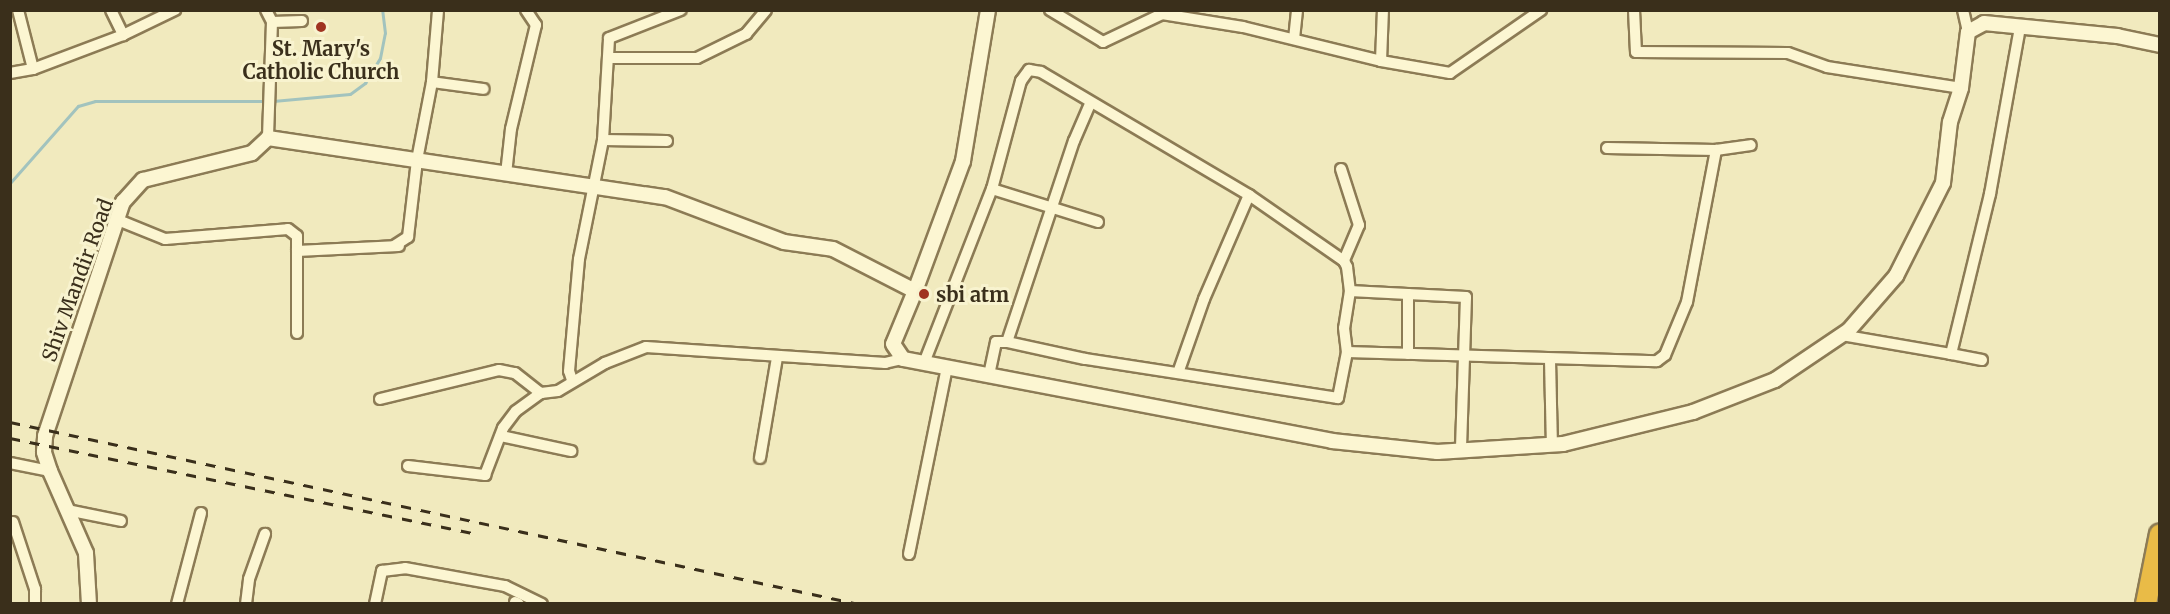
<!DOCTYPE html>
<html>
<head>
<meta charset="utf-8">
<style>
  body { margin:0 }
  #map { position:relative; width:2170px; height:614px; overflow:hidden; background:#f1eabe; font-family:Merriweather,serif }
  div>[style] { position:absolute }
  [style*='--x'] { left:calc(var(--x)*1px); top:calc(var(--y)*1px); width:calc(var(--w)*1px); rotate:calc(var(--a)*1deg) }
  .stream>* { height:3px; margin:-1.5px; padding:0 1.5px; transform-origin:1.5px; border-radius:1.5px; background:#a2c3be }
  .roads { filter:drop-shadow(2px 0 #8c7b55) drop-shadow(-2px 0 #8c7b55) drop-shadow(0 2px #8c7b55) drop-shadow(0 -2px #8c7b55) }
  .minor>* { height:10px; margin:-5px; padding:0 5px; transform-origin:5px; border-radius:5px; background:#fcf6d2 }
  .tertiary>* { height:14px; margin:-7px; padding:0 7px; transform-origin:7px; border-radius:7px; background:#fcf6d2 }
  .motorway>* { height:20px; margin:-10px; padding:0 10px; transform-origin:10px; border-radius:10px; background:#e9bb47 }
  .rail>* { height:3px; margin-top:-1.5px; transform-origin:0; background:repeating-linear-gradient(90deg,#3a2f1b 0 10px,transparent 0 20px) }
  .dots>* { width:16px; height:16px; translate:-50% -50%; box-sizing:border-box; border:3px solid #f8f3cf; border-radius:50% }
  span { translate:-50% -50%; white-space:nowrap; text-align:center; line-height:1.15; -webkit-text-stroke:6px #f8f3cf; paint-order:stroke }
  .poi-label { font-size:20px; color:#3a2f1b; font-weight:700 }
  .left { translate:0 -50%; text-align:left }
  .street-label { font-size:20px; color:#3a2f1b }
  .frame { position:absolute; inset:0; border:12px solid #3a2f1b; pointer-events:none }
</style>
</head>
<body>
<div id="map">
  <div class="stream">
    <i style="--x:273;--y:101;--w:77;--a:-5.2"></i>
    <i style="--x:350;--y:94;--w:19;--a:-36"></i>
    <i style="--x:365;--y:83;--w:29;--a:-59"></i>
    <i style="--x:380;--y:58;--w:25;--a:-79"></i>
    <i style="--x:385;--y:33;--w:23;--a:-97"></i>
    <i style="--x:10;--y:183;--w:103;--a:-48.6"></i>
    <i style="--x:78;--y:106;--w:18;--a:-16"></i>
    <i style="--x:95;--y:101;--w:171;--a:0"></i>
  </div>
  <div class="roads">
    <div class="minor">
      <i style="--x:18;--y:10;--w:61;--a:75.7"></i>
      <i style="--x:111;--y:10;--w:28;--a:64"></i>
      <i style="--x:266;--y:10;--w:13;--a:63"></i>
      <i style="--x:272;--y:22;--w:116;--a:92"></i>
      <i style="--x:1050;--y:10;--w:62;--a:31.1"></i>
      <i style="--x:1103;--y:42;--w:65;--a:-25.4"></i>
      <i style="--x:1162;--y:14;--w:82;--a:9.1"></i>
      <i style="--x:1243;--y:27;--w:142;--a:13.8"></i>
      <i style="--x:1381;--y:61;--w:70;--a:9.9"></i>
      <i style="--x:1450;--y:73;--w:111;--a:-34.7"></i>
      <i style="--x:1634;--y:10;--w:42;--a:87.3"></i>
      <i style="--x:1636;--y:52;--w:152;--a:0.4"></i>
      <i style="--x:1788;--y:53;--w:41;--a:19.7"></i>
      <i style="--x:1827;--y:67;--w:136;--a:8.9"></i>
      <i style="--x:1963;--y:10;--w:23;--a:77"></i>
      <i style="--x:272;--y:22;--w:30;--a:-2"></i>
      <i style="--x:1294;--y:39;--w:29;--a:-84"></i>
      <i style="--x:608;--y:58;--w:89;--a:0"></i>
      <i style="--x:697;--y:58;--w:55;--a:-26.1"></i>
      <i style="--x:746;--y:34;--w:31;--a:-50"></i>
      <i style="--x:1381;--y:61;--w:51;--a:-87.8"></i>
      <i style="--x:10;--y:73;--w:23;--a:-10"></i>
      <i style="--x:33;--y:69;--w:96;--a:-20.7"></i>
      <i style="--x:123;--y:35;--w:58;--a:-25.7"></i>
      <i style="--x:432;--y:82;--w:52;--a:7.7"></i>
      <i style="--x:603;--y:140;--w:64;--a:0.9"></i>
      <i style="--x:1607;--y:148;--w:109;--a:1.1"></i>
      <i style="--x:1716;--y:150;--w:35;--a:-8"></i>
      <i style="--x:1341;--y:169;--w:59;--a:72.2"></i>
      <i style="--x:1359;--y:225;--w:39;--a:113"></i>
      <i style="--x:506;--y:174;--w:45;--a:-83.7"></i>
      <i style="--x:511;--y:129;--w:107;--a:-76.5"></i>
      <i style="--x:536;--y:25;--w:18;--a:-124"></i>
      <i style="--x:992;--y:189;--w:111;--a:17.3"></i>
      <i style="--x:118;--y:220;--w:51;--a:22"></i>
      <i style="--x:165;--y:239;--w:123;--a:-4.6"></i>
      <i style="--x:288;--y:229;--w:11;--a:38"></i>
      <i style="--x:297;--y:236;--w:97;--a:90"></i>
      <i style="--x:394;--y:246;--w:17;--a:-33"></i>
      <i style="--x:408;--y:237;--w:78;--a:-83.3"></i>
      <i style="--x:417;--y:160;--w:79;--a:-79.1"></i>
      <i style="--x:432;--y:82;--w:72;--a:-85.2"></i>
      <i style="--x:297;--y:251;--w:102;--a:-2.8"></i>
      <i style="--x:1350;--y:291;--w:116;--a:3"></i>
      <i style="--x:1466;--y:297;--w:153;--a:91.9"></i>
      <i style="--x:1408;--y:294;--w:60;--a:90"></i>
      <i style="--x:1841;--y:335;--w:112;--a:9.8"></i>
      <i style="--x:1007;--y:342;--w:212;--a:-71.6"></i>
      <i style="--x:1074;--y:141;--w:40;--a:-66.6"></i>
      <i style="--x:1347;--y:352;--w:310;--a:1.7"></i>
      <i style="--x:1657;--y:361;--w:10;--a:-37"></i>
      <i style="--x:1665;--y:355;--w:57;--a:-67.5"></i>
      <i style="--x:1687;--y:302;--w:155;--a:-79.2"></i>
      <i style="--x:1550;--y:360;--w:85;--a:88.7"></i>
      <i style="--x:1982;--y:360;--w:32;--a:-169"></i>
      <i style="--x:1951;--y:354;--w:165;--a:-76.3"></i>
      <i style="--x:1990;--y:194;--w:170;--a:-79.8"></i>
      <i style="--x:924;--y:363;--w:187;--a:-68.7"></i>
      <i style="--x:992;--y:189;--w:112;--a:-75"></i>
      <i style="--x:1021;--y:81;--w:14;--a:-54"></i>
      <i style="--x:1029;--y:70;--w:12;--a:9"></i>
      <i style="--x:1041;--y:72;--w:242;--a:30.6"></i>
      <i style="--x:1249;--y:195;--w:116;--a:34.8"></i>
      <i style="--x:1344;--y:261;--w:7;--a:63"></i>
      <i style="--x:1347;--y:267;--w:24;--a:83"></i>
      <i style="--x:1350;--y:291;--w:37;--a:99"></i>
      <i style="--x:1344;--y:328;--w:24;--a:83"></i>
      <i style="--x:1347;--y:352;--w:47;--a:101.1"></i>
      <i style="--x:1338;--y:398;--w:256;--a:-171.2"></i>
      <i style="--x:1085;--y:359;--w:80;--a:-167.7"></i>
      <i style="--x:1007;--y:342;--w:11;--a:180"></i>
      <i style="--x:996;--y:342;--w:34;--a:102"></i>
      <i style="--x:1178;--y:373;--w:78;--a:-70.6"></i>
      <i style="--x:1204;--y:299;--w:113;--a:-66.6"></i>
      <i style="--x:572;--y:380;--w:9;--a:-108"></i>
      <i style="--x:569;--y:371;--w:112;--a:-84.9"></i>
      <i style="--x:579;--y:259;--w:121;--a:-78.6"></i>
      <i style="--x:603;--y:140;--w:102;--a:-86.6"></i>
      <i style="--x:609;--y:38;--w:77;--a:-21.3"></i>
      <i style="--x:380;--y:399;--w:122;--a:-13.7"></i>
      <i style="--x:499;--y:370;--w:16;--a:11"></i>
      <i style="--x:515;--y:373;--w:33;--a:38"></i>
      <i style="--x:501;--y:436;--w:72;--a:12.1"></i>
      <i style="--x:760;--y:458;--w:102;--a:-80.4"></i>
      <i style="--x:10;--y:463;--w:41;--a:11.3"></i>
      <i style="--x:408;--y:466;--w:78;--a:6.7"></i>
      <i style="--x:485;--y:475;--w:50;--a:-69"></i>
      <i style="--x:503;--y:428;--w:21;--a:-53"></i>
      <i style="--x:516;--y:411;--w:31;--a:-36"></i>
      <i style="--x:541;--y:393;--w:17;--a:-7"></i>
      <i style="--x:558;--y:391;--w:55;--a:-30.8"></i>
      <i style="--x:605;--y:363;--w:44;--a:-21.3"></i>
      <i style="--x:646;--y:347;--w:240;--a:3.8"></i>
      <i style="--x:885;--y:363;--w:18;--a:-13"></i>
      <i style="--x:67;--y:510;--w:55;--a:11.5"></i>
      <i style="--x:13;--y:522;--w:71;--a:71.8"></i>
      <i style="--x:35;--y:589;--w:15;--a:90"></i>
      <i style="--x:909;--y:554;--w:190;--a:-78.5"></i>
      <i style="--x:515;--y:602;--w:4;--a:27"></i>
      <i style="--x:177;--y:604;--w:94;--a:-75.2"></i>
      <i style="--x:246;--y:604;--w:25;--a:-83"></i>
      <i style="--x:249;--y:579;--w:48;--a:-70.4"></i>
      <i style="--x:375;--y:604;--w:34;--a:-78"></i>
      <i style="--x:382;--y:571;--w:23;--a:-7"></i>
      <i style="--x:405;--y:568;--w:102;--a:10.2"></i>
      <i style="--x:505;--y:586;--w:41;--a:25.9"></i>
    </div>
    <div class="tertiary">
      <i style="--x:915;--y:291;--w:57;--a:112.5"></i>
      <i style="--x:893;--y:344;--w:18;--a:56"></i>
      <i style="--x:903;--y:359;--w:437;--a:10.8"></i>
      <i style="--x:1332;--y:441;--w:106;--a:6"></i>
      <i style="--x:1437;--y:452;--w:126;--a:-3.6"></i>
      <i style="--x:1563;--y:444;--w:134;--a:-13.8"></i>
      <i style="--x:1693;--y:412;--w:88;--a:-21.3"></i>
      <i style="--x:1775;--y:380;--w:89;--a:-34"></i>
      <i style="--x:1849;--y:330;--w:72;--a:-49"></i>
      <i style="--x:1896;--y:276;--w:104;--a:-63.2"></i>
      <i style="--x:1943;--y:183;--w:61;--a:-83.5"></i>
      <i style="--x:1950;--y:122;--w:36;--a:-72"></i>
      <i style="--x:1961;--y:88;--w:56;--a:-82.9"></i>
      <i style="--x:1968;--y:32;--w:18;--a:-29"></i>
      <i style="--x:1984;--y:23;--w:134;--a:5.6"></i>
      <i style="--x:2117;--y:36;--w:44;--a:11.8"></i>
      <i style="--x:89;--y:604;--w:51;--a:-93.4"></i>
      <i style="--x:86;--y:553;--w:90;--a:-113.7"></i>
      <i style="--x:50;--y:471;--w:20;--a:-108"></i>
      <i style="--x:44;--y:452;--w:16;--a:-86"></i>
      <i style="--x:45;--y:436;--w:247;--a:-71.6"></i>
      <i style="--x:123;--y:202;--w:30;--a:-48"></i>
      <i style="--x:143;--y:180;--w:112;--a:-13.9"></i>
      <i style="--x:252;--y:153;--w:22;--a:-43"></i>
      <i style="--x:268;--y:138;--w:401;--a:8.5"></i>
      <i style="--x:665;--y:197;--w:127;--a:20.7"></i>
      <i style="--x:784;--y:242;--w:49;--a:8.1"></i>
      <i style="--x:833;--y:249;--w:92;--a:27.1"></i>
      <i style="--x:915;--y:291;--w:139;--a:-69.7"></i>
      <i style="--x:963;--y:161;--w:153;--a:-80.6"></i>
    </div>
    <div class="motorway">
      <i style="--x:2146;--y:604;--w:71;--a:-78.7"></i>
    </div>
  </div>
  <div class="rail">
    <i style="--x:10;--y:422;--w:868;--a:12.1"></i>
    <i style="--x:10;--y:438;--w:472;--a:11.6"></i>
  </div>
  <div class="dots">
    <i style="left:321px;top:27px;background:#a03320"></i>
    <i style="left:924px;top:294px;background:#a03320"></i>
  </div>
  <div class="poi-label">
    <span style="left:321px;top:60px">St. Mary's<br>Catholic Church</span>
    <span class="left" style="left:936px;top:294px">sbi atm</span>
  </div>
  <div class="street-label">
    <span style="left:77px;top:280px;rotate:-70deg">Shiv Mandir Road</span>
  </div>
  <div class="frame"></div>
</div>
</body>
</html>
